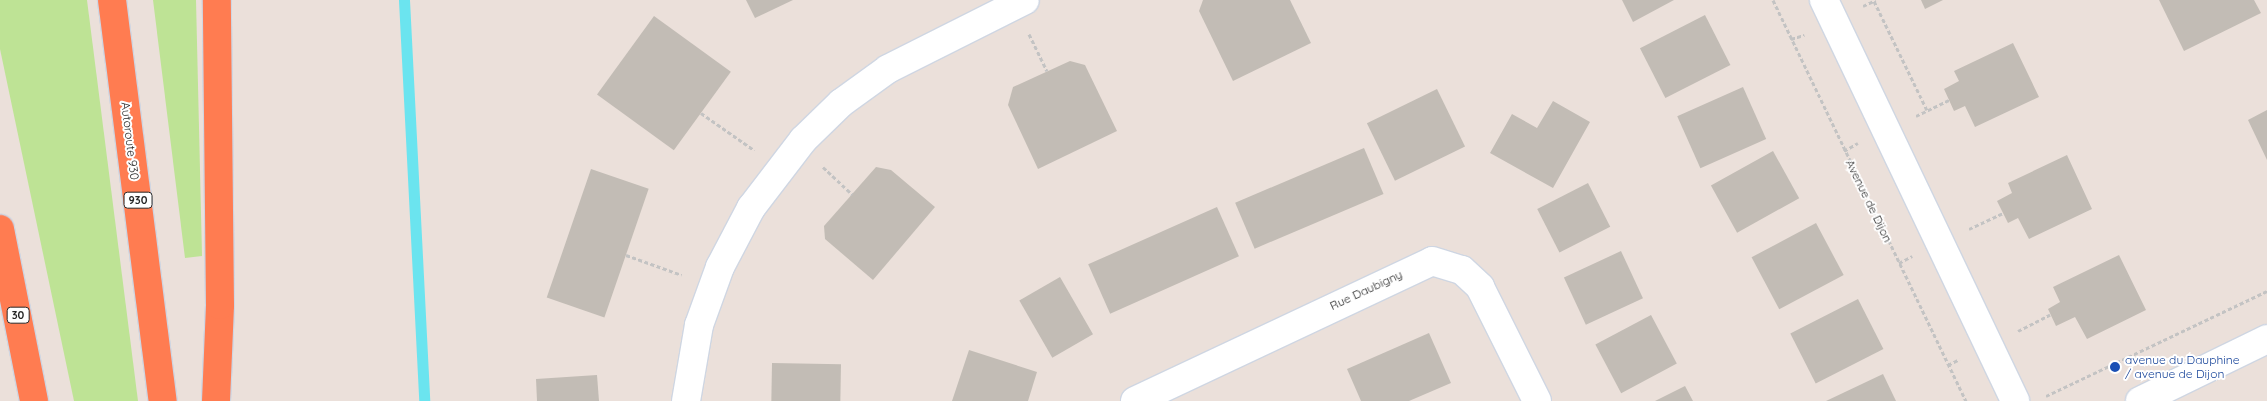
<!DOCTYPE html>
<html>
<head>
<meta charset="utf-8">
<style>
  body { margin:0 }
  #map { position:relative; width:2267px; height:401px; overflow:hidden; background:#ebe0da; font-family:Quicksand,sans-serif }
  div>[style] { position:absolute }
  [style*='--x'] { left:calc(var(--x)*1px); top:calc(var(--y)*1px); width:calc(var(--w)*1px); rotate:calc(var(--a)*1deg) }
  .green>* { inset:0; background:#bee395 }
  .stream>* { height:11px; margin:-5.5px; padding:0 5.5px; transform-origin:5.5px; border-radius:5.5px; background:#6be4ef }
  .building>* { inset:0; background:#c2bcb5; transform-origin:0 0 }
  .path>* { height:3px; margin-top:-1.5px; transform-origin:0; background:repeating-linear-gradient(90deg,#c3c3c3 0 4px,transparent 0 6.5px) }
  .roads { filter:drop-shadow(1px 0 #cfd6e2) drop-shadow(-1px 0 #cfd6e2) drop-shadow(0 1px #cfd6e2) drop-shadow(0 -1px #cfd6e2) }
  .minor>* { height:28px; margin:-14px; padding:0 14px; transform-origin:14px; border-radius:14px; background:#fff }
  .motorway>* { height:28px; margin:-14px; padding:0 14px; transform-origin:14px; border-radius:14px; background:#ff7c51 }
  .dots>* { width:14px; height:14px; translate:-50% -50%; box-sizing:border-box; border:2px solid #fff; border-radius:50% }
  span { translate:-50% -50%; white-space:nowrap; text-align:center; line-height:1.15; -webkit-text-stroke:4px #fff; paint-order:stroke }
  .shield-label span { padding:1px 4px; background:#fff; border:1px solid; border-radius:4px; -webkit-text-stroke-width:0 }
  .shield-label { font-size:11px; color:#282828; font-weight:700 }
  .street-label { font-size:12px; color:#282828 }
  .transit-label { font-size:12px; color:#164399 }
  .left { translate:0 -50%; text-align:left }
</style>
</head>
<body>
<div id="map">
  <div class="green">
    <i style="clip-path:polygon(0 0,87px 0,138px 401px,74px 401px,0 49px)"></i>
    <i style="clip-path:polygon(153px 0,196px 0,202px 256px,185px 258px)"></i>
  </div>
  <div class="stream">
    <i style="--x:404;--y:0;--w:401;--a:87.1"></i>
  </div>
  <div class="building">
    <i style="clip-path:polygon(746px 0,793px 0,755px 18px)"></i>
    <i style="clip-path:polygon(1203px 0,1290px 0,1311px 43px,1233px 81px,1199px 11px)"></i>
    <i style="clip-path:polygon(1622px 0,1674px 0,1633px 22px)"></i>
    <i style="clip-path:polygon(1921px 0,1943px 0,1925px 9px)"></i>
    <i style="clip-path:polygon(2159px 0,2254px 0,2261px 13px,2184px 51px)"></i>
    <i style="left:1705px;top:15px;width:56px;height:73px;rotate:63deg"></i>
    <i style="left:654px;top:16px;width:95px;height:97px;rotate:36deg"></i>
    <i style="clip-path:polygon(2013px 43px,2039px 97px,1975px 127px,1965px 106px,1954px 111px,1944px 89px,1959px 81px,1954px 71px)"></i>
    <i style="clip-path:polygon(1070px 61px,1085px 65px,1117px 131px,1038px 169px,1008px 105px,1013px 87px)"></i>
    <i style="left:1743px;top:87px;width:57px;height:72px;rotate:66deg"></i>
    <i style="left:1437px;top:89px;width:64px;height:78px;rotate:64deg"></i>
    <i style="clip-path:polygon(1553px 101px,1590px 122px,1553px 188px,1490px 153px,1512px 114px,1537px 128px)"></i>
    <i style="clip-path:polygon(2267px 110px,2267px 160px,2248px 120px)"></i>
    <i style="left:1364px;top:148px;width:50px;height:140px;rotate:67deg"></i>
    <i style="left:1773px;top:151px;width:54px;height:71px;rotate:61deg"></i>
    <i style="clip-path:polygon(2067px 155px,2092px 209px,2029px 239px,2018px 218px,2008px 223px,1997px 201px,2012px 193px,2008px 183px)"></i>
    <i style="clip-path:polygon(876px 167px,891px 170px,935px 207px,873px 280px,825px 239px,824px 226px)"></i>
    <i style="left:591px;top:169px;width:61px;height:136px;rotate:19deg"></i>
    <i style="left:1588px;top:183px;width:49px;height:57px;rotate:63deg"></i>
    <i style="left:1217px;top:207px;width:54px;height:141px;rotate:66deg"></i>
    <i style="left:1816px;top:223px;width:59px;height:73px;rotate:62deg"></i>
    <i style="left:1621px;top:251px;width:52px;height:63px;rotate:65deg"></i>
    <i style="clip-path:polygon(2119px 255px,2146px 310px,2087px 339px,2075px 317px,2056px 326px,2048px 309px,2060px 302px,2053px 287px)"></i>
    <i style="left:1060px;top:277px;width:66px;height:47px;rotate:60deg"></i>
    <i style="left:1858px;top:299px;width:56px;height:76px;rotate:63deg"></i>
    <i style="left:1651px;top:315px;width:55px;height:63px;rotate:62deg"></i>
    <i style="clip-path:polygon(1429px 333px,1451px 383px,1409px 401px,1361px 401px,1347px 369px)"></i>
    <i style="clip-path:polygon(969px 350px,1037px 372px,1028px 401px,952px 401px)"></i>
    <i style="left:772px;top:363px;width:69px;height:38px;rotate:1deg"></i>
    <i style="clip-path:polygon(1883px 374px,1896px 401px,1826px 401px)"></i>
    <i style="clip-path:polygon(597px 375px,599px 401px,537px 401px,536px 379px)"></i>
    <i style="clip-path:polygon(1685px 386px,1693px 401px,1655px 401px)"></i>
  </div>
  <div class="path">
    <i style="--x:1773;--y:0;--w:445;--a:64.3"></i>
    <i style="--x:1874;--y:1;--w:121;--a:64.1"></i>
    <i style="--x:1863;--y:6;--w:14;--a:-25"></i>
    <i style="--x:1029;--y:34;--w:41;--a:64.1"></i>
    <i style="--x:1791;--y:39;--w:14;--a:-17"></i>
    <i style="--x:701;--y:113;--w:65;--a:34.9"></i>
    <i style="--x:1916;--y:116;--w:37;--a:-26"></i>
    <i style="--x:1844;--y:151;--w:16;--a:-30"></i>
    <i style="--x:823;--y:167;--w:40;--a:43"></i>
    <i style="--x:1969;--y:229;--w:38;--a:-25"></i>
    <i style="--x:626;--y:255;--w:59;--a:19.7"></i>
    <i style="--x:1899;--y:263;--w:15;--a:-28"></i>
    <i style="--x:2018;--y:331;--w:36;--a:-27"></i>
    <i style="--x:1948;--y:365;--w:13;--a:-27"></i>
    <i style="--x:2046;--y:396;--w:245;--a:-25.4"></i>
  </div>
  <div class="roads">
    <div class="minor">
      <i style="--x:1824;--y:0;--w:444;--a:64.5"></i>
      <i style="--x:686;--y:401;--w:77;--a:-80.3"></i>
      <i style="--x:699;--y:325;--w:62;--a:-70.1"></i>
      <i style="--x:720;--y:267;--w:67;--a:-62.3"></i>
      <i style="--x:751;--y:208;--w:86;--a:-52.6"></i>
      <i style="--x:803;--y:140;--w:53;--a:-44.2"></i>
      <i style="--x:841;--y:103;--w:58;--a:-35.9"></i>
      <i style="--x:888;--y:69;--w:153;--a:-26.7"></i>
      <i style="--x:1135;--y:401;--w:328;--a:-25.2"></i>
      <i style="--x:1432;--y:261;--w:31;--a:17"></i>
      <i style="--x:1462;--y:270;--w:25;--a:43"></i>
      <i style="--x:1480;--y:287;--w:127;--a:63.4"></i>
      <i style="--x:2140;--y:401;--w:141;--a:-26"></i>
    </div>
    <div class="motorway">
      <i style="--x:112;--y:0;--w:404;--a:82.8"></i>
      <i style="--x:0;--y:229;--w:175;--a:78.8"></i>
      <i style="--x:216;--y:401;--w:96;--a:-87.6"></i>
      <i style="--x:220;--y:305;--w:305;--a:-90.6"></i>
    </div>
  </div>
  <div class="dots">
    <i style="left:2115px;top:367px;background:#1a4fb4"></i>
  </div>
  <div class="shield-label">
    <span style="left:138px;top:200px">930</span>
    <span style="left:18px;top:315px">30</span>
  </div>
  <div class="street-label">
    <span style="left:130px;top:141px;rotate:83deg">Autoroute 930</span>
    <span style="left:1869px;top:201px;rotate:64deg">Avenue de Dijon</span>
    <span style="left:1366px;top:290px;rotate:-25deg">Rue Daubigny</span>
  </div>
  <div class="transit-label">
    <span class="left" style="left:2125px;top:367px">avenue du Dauphine<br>/ avenue de Dijon</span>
  </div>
</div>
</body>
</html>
